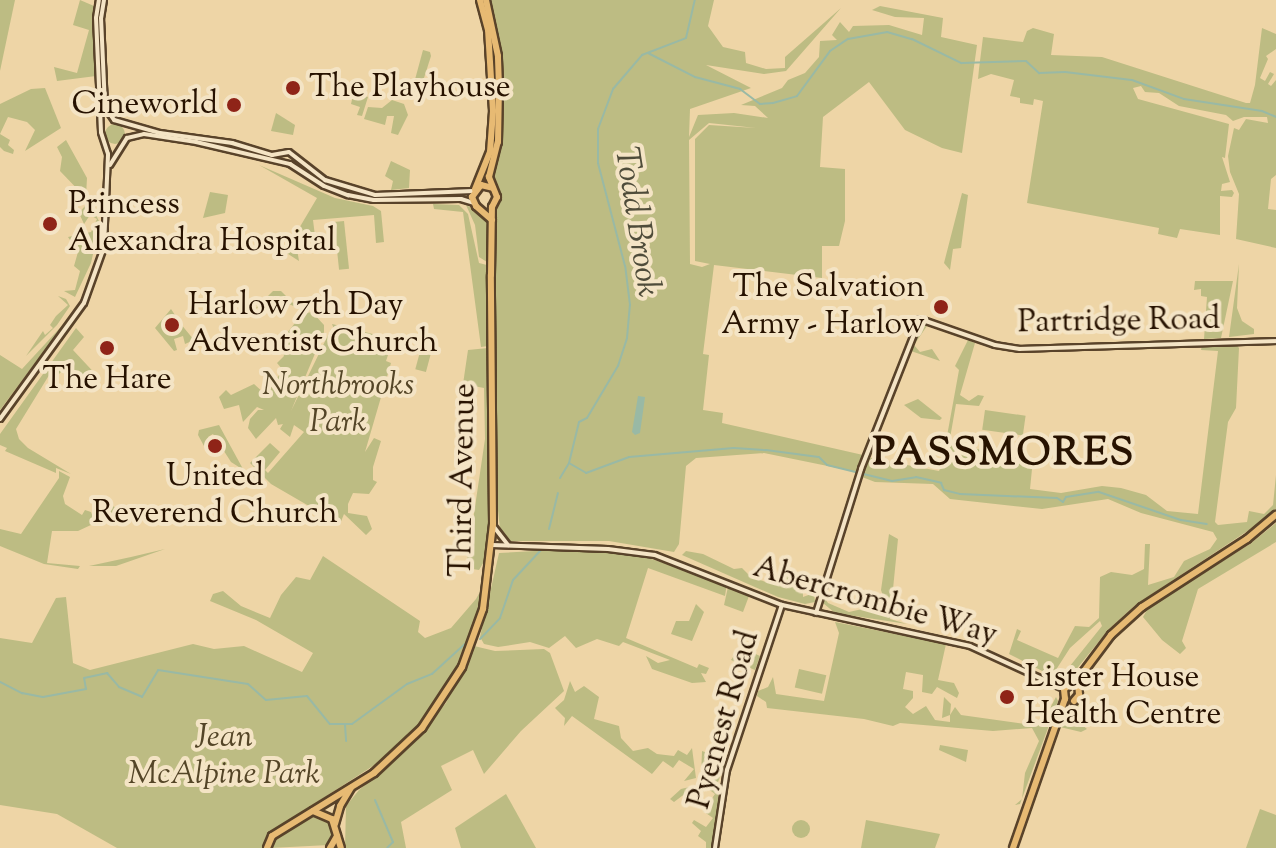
<!DOCTYPE html>
<html>
<head>
<meta charset="utf-8">
<style>
  body { margin:0 }
  #map { position:relative; width:1276px; height:848px; overflow:hidden; background:#eed5a6; font-family:"Sorts Mill Goudy",serif }
  div>[style] { position:absolute }
  [style*='--x'] { left:calc(var(--x)*1px); top:calc(var(--y)*1px); width:calc(var(--w)*1px); rotate:calc(var(--a)*1deg) }
  .green>* { inset:0; background:#bdbc83; transform-origin:0 0 }
  .round { border-radius:50% }
  .water>* { inset:0; background:#99b9a5 }
  .stream>* { height:2px; margin:-1px; padding:0 1px; transform-origin:1px; border-radius:1px; background:#99b9a5 }
  .roads { filter:drop-shadow(2px 0 #59432a) drop-shadow(-2px 0 #59432a) drop-shadow(0 2px #59432a) drop-shadow(0 -2px #59432a) }
  .minor>* { height:4px; margin:-2px; padding:0 2px; transform-origin:2px; border-radius:2px; background:#f4e4c5 }
  .major>* { height:6px; margin:-3px; padding:0 3px; transform-origin:3px; border-radius:3px; background:#e7ba73 }
  .dots>* { width:22px; height:22px; translate:-50% -50%; box-sizing:border-box; border:4px solid #f4e4c5; border-radius:50% }
  span { translate:-50% -50%; white-space:nowrap; text-align:center; line-height:1.15; -webkit-text-stroke:8px #f4e4c5; paint-order:stroke }
  .poi-label { font-size:32px; color:#271200 }
  .left { translate:0 -50%; text-align:left }
  .right { translate:-100% -50%; text-align:right }
  .street-label { font-size:32px; color:#271200 }
  .park-label { font-size:32px; color:#544527; font-style:italic }
  .water-label { font-size:34px; color:#4f4c3a; font-style:italic }
  .district-label { font-size:40px; color:#271200; font-weight:700; letter-spacing:2px }
</style>
</head>
<body>
<div id="map">
  <div class="green">
    <i style="clip-path:polygon(0 0,15px 0,0 71px)"></i>
    <i style="clip-path:polygon(80px 0,94px 6px,96px 76px,57px 81px,54px 67px,77px 73px,89px 30px,73px 25px)"></i>
    <i style="clip-path:polygon(evenodd,490px 0,714px 0,708px 26px,723px 47px,745px 52px,746px 63px,766px 69px,785px 68px,785px 57px,841px 8px,786px 71px,764px 74px,706px 65px,751px 88px,690px 109px,689px 137px,698px 115px,734px 113px,768px 118px,755px 106px,741px 105px,782px 88px,788px 80px,805px 73px,819px 57px,820px 41px,837px 40px,832px 35px,840px 22px,849px 32px,853px 26px,889px 25px,922px 35px,924px 18px,895px 17px,872px 10px,880px 6px,943px 18px,941px 37px,977px 45px,962px 153px,942px 148px,905px 130px,869px 82px,823px 117px,820px 167px,845px 169px,845px 221px,839px 246px,822px 246px,822px 278px,714px 265px,703px 354px,709px 355px,703px 410px,723px 413px,722px 423px,863px 455px,857px 472px,764px 453px,696px 458px,686px 466px,679px 544px,674px 552px,609px 541px,506px 541px,501px 537px,497px 502px,495px 329px,495px 208px,500px 197px,493px 179px,503px 130px,501px 47px,490px 0,709px 123px,756px 128px,709px 125px,695px 139px,695px 261px,710px 264px,702px 267px,690px 264px,689px 140px,709px 123px)"></i>
    <i style="clip-path:polygon(1033px 28px,1054px 34px,1051px 55px,1102px 57px,1246px 103px,1250px 103px,1255px 85px,1262px 28px,1276px 34px,1276px 49px,1266px 56px,1268px 59px,1260px 78px,1265px 81px,1270px 72px,1274px 74px,1268px 84px,1271px 86px,1276px 80px,1276px 175px,1271px 179px,1268px 209px,1276px 210px,1276px 248px,1236px 239px,1239px 194px,1230px 172px,1228px 156px,1234px 128px,1239px 130px,1246px 119px,1268px 123px,1267px 117px,1244px 117px,1233px 121px,1226px 115px,1179px 106px,1159px 93px,1145px 92px,1141px 86px,1133px 88px,1138px 99px,1229px 124px,1225px 158px,1222px 157px,1230px 182px,1222px 184px,1221px 191px,1232px 190px,1234px 193px,1232px 197px,1220px 196px,1220px 235px,1180px 229px,1177px 238px,1158px 234px,1159px 228px,1027px 203px,1043px 101px,1034px 99px,1033px 105px,1020px 103px,1020px 98px,1010px 96px,1014px 80px,991px 74px,978px 79px,979px 69px,983px 37px,1023px 42px,1027px 31px)"></i>
    <i style="clip-path:polygon(423px 50px,430px 52px,431px 56px,417px 100px,410px 98px)"></i>
    <i style="clip-path:polygon(45px 88px,61px 128px,25px 151px,35px 130px,27px 122px,8px 117px,0 134px,10px 140px,8px 145px,14px 150px,13px 154px,4px 151px,0 147px,0 104px,31px 89px)"></i>
    <i style="clip-path:polygon(354px 91px,368px 97px,362px 116px,357px 115px,360px 107px,351px 104px)"></i>
    <i style="clip-path:polygon(392px 100px,404px 104px,408px 115px,398px 135px,391px 133px,394px 116px,387px 116px,385px 125px,364px 119px,368px 107px,382px 108px)"></i>
    <i style="clip-path:polygon(276px 113px,295px 125px,293px 135px,271px 131px)"></i>
    <i class="round" style="left:105px;top:124px;width:20px;height:20px"></i>
    <i style="clip-path:polygon(66px 140px,87px 178px,86px 196px,100px 223px,91px 263px,75px 297px,64px 291px,75px 290px,80px 271px,74px 266px,78px 252px,68px 237px,91px 232px,97px 219px,90px 215px,84px 224px,79px 213px,85px 206px,84px 196px,60px 171px,62px 157px,57px 147px)"></i>
    <i style="clip-path:polygon(391px 161px,410px 170px,409px 188px,391px 190px,393px 181px,385px 176px)"></i>
    <i style="clip-path:polygon(259px 165px,335px 198px,373px 206px,381px 211px,384px 242px,376px 243px,374px 215px,313px 220px,315px 236px,308px 237px,308px 247px,297px 249px,299px 261px,285px 252px,317px 198px)"></i>
    <i style="clip-path:polygon(210px 192px,228px 195px,225px 213px,203px 218px)"></i>
    <i style="clip-path:polygon(962px 193px,968px 195px,961px 248px,953px 249px,950px 270px,944px 263px)"></i>
    <i style="clip-path:polygon(433px 204px,459px 205px,468px 214px,479px 263px,487px 265px,488px 346px,481px 347px,463px 212px,434px 209px)"></i>
    <i style="clip-path:polygon(466px 205px,484px 215px,487px 225px,487px 262px,479px 257px,475px 225px)"></i>
    <i style="left:344px;top:221px;width:48px;height:10px;rotate:84deg"></i>
    <i style="clip-path:polygon(1239px 264px,1237px 308px,1242px 321px,1254px 329px,1254px 334px,1229px 337px)"></i>
    <i style="clip-path:polygon(1195px 281px,1233px 281px,1221px 338px,1204px 339px,1207px 297px,1201px 296px,1201px 289px,1194px 290px)"></i>
    <i style="clip-path:polygon(273px 291px,281px 291px,298px 308px,273px 297px,253px 311px)"></i>
    <i style="clip-path:polygon(58px 296px,66px 299px,70px 306px,57px 325px,26px 356px,43px 331px,45px 335px,53px 328px,50px 325px,56px 316px,68px 305px)"></i>
    <i style="clip-path:polygon(171px 309px,177px 318px,166px 325px,170px 330px,180px 323px,194px 340px,185px 344px,183px 336px,174px 339px,177px 350px,174px 351px,155px 328px)"></i>
    <i style="clip-path:polygon(312px 312px,324px 325px,324px 332px,291px 411px,331px 329px,334px 329px,332px 324px,385px 337px,392px 343px,386px 361px,391px 363px,365px 452px,374px 438px,381px 441px,373px 467px,373px 480px,377px 482px,369px 494px,353px 493px,348px 504px,348px 513px,367px 516px,372px 529px,366px 535px,344px 514px,340px 524px,271px 484px,250px 463px,270px 443px,280px 452px,265px 470px,268px 473px,304px 432px,294px 425px,290px 437px,280px 429px,283px 424px,278px 425px,276px 418px,256px 439px,248px 428px,250px 419px,258px 410px,264px 410px,257px 407px,243px 422px,239px 405px,224px 409px,219px 397px,226px 390px,231px 395px,254px 384px,265px 394px,283px 370px,277px 363px,284px 356px,280px 342px,302px 314px)"></i>
    <i style="clip-path:polygon(69px 318px,38px 359px,0 410px,0 355px,22px 369px)"></i>
    <i style="clip-path:polygon(926px 322px,929px 323px,914px 345px,920px 352px,932px 349px,940px 361px,911px 351px,912px 338px)"></i>
    <i style="clip-path:polygon(76px 328px,84px 337px,73px 350px,101px 380px,90px 389px,74px 377px,61px 372px,57px 376px,51px 372px,16px 429px,19px 439px,28px 448px,71px 474px,56px 468px,56px 473px,5px 451px,7px 448px,0 445px,0 434px)"></i>
    <i style="clip-path:polygon(968px 340px,975px 343px,960px 395px,969px 401px,978px 395px,984px 396px,979px 406px,956px 404px,949px 444px,1033px 459px,1030px 489px,1061px 493px,1102px 486px,1121px 488px,1146px 495px,1167px 511px,1198px 514px,1218px 351px,1201px 350px,1202px 345px,1217px 344px,1236px 344px,1239px 348px,1236px 408px,1228px 422px,1215px 522px,1218px 525px,1247px 522px,1249px 511px,1264px 514px,1273px 505px,1276px 475px,1276px 512px,1134px 606px,1109px 629px,1066px 682px,1058px 681px,1102px 626px,1100px 621px,1070px 648px,1052px 676px,1009px 654px,1017px 629px,1021px 631px,1017px 640px,1058px 658px,1075px 626px,1089px 627px,1099px 618px,1100px 577px,1111px 572px,1132px 575px,1144px 569px,1145px 544px,1150px 544px,1148px 585px,1174px 577px,1184px 561px,1210px 549px,1217px 539px,1213px 532px,1141px 513px,1108px 499px,1042px 509px,950px 499px,933px 484px,875px 482px,862px 477px,870px 458px,939px 471px,945px 454px,936px 444px,947px 436px,959px 370px,955px 366px)"></i>
    <i style="left:421px;top:348px;width:11px;height:22px;rotate:15deg"></i>
    <i style="clip-path:polygon(488px 348px,488px 534px,485px 560px,479px 570px,466px 568px,485px 439px,484px 388px,463px 384px,468px 350px)"></i>
    <i style="clip-path:polygon(918px 399px,942px 418px,940px 420px,921px 418px,904px 405px)"></i>
    <i style="left:985px;top:410px;width:41px;height:20px;rotate:8deg"></i>
    <i style="clip-path:polygon(219px 425px,243px 469px,242px 469px,231px 462px,213px 434px,208px 437px,211px 441px,204px 446px,198px 435px,199px 430px)"></i>
    <i style="clip-path:polygon(59px 471px,70px 477px,63px 496px,65px 504px,82px 515px,85px 510px,91px 512px,94px 520px,93px 524px,78px 531px,52px 531px,47px 563px,80px 566px,78px 569px,44px 564px,0 546px,0 529px,21px 534px,59px 478px)"></i>
    <i style="clip-path:polygon(92px 497px,126px 512px,126px 521px,118px 521px,111px 514px,105px 516px,90px 501px)"></i>
    <i style="clip-path:polygon(1276px 523px,1276px 542px,1198px 589px,1182px 641px,1186px 648px,1180px 654px,1162px 640px,1143px 617px,1148px 608px,1250px 544px)"></i>
    <i style="clip-path:polygon(889px 534px,898px 539px,890px 619px,907px 624px,835px 613px,823px 603px,824px 597px,828px 603px,849px 612px,880px 605px,884px 599px,881px 590px)"></i>
    <i style="clip-path:polygon(165px 549px,116px 566px,89px 566px,131px 557px)"></i>
    <i style="clip-path:polygon(552px 550px,629px 552px,727px 583px,725px 596px,648px 568px,626px 638px,697px 668px,699px 664px,709px 668px,706px 674px,701px 673px,706px 682px,692px 683px,652px 669px,646px 656px,658px 663px,670px 660px,623px 642px,619px 646px,597px 639px,576px 648px,565px 636px,549px 648px,530px 642px,498px 647px,484px 644px,480px 637px,499px 553px)"></i>
    <i style="clip-path:polygon(686px 551px,703px 554px,734px 569px,742px 568px,751px 577px,766px 582px,787px 575px,795px 584px,803px 582px,803px 597px,814px 593px,815px 602px,805px 604px,778px 597px,682px 555px)"></i>
    <i style="clip-path:polygon(323px 556px,420px 621px,418px 632px,425px 638px,451px 628px,476px 599px,485px 583px,473px 633px,454px 676px,428px 717px,390px 755px,272px 831px,263px 848px,117px 848px,57px 814px,0 805px,0 638px,32px 643px,56px 598px,66px 597px,73px 663px,90px 670px,193px 644px,214px 649px,244px 646px,302px 672px,313px 653px,256px 620px,210px 601px,213px 594px,223px 591px,241px 606px,270px 618px,281px 595px,296px 577px,310px 580px)"></i>
    <i style="clip-path:polygon(728px 587px,749px 596px,743px 612px,724px 605px)"></i>
    <i style="clip-path:polygon(696px 604px,704px 612px,692px 641px,671px 634px,676px 621px,689px 621px)"></i>
    <i style="clip-path:polygon(835px 622px,946px 644px,938px 680px,954px 683px,959px 693px,957px 698px,937px 687px,932px 694px,922px 692px,923px 675px,906px 672px,903px 689px,913px 691px,913px 698px,905px 707px,913px 714px,926px 706px,935px 720px,950px 722px,950px 715px,942px 718px,944px 697px,951px 704px,950px 715px,955px 707px,961px 715px,1033px 725px,1047px 714px,1056px 697px,1058px 701px,1020px 804px,1015px 805px,1022px 799px,1025px 773px,1039px 741px,1032px 728px,993px 731px,900px 723px,893px 726px,864px 719px,767px 708px,766px 702px,757px 696px,758px 691px,768px 687px,773px 677px,776px 694px,824px 701px,839px 633px)"></i>
    <i style="clip-path:polygon(474px 646px,495px 651px,544px 649px,550px 653px,564px 691px,521px 731px,484px 774px,473px 750px,441px 766px,452px 790px,401px 822px,406px 848px,345px 848px,346px 806px,359px 790px,411px 745px,446px 703px)"></i>
    <i style="clip-path:polygon(740px 647px,760px 656px,755px 670px,731px 660px)"></i>
    <i style="left:799px;top:669px;width:28px;height:19px;rotate:13deg"></i>
    <i style="clip-path:polygon(570px 681px,575px 692px,584px 686px,599px 697px,594px 719px,619px 726px,621px 738px,633px 751px,648px 748px,657px 754px,674px 756px,678px 750px,687px 755px,692px 748px,696px 778px,684px 781px,694px 769px,679px 760px,673px 768px,663px 761px,652px 774px,572px 716px,564px 726px,565px 718px,555px 708px,564px 700px)"></i>
    <i style="clip-path:polygon(1076px 705px,1079px 705px,1071px 716px,1087px 729px,1081px 732px,1060px 727px,1068px 710px)"></i>
    <i style="clip-path:polygon(940px 745px,968px 750px,966px 762px,939px 750px)"></i>
    <i style="clip-path:polygon(702px 751px,713px 755px,703px 771px,712px 780px,727px 760px,718px 782px,701px 777px)"></i>
    <i style="clip-path:polygon(702px 784px,714px 787px,719px 794px,712px 848px,706px 848px,706px 842px,698px 836px,701px 831px,692px 823px,694px 820px,706px 827px,713px 818px,703px 811px,715px 794px,707px 788px,703px 792px,694px 787px,674px 802px,670px 799px,681px 789px)"></i>
    <i style="clip-path:polygon(506px 794px,536px 848px,461px 848px,455px 828px)"></i>
    <i style="clip-path:polygon(1260px 809px,1276px 815px,1276px 848px,1246px 848px)"></i>
    <i style="clip-path:polygon(313px 814px,332px 823px,335px 835px,329px 845px,270px 848px,275px 836px)"></i>
    <i style="clip-path:polygon(866px 820px,940px 834px,935px 848px,861px 848px)"></i>
    <i class="round" style="left:792px;top:820px;width:18px;height:18px"></i>
  </div>
  <div class="water">
    <i style="clip-path:polygon(638px 396px,645px 397px,640px 433px,635px 435px,632px 432px)"></i>
  </div>
  <div class="stream">
    <i style="--x:648;--y:53;--w:53;--a:27.1"></i>
    <i style="--x:695;--y:77;--w:47;--a:14.9"></i>
    <i style="--x:740;--y:89;--w:25;--a:37"></i>
    <i style="--x:760;--y:104;--w:13;--a:-4"></i>
    <i style="--x:773;--y:103;--w:25;--a:-16"></i>
    <i style="--x:797;--y:96;--w:56;--a:-53.7"></i>
    <i style="--x:830;--y:51;--w:22;--a:-34"></i>
    <i style="--x:848;--y:39;--w:40;--a:-10"></i>
    <i style="--x:887;--y:32;--w:26;--a:16"></i>
    <i style="--x:912;--y:39;--w:55;--a:26.1"></i>
    <i style="--x:961;--y:63;--w:65;--a:-1.8"></i>
    <i style="--x:1026;--y:61;--w:18;--a:43"></i>
    <i style="--x:1039;--y:73;--w:26;--a:-2"></i>
    <i style="--x:1065;--y:72;--w:67;--a:6.8"></i>
    <i style="--x:1132;--y:80;--w:55;--a:20.1"></i>
    <i style="--x:1184;--y:99;--w:79;--a:8.7"></i>
    <i style="--x:1262;--y:111;--w:15;--a:23"></i>
    <i style="--x:569;--y:463;--w:20;--a:30"></i>
    <i style="--x:586;--y:473;--w:46;--a:-20.4"></i>
    <i style="--x:629;--y:457;--w:105;--a:-4.9"></i>
    <i style="--x:734;--y:448;--w:32;--a:4"></i>
    <i style="--x:766;--y:450;--w:53;--a:7.5"></i>
    <i style="--x:819;--y:457;--w:11;--a:45"></i>
    <i style="--x:827;--y:465;--w:67;--a:13.8"></i>
    <i style="--x:892;--y:481;--w:24;--a:-9"></i>
    <i style="--x:916;--y:477;--w:26;--a:13"></i>
    <i style="--x:941;--y:483;--w:8;--a:67"></i>
    <i style="--x:944;--y:490;--w:16;--a:14"></i>
    <i style="--x:960;--y:494;--w:97;--a:2.4"></i>
    <i style="--x:1057;--y:498;--w:7;--a:34"></i>
    <i style="--x:1063;--y:502;--w:6;--a:-59"></i>
    <i style="--x:1066;--y:497;--w:33;--a:-9"></i>
    <i style="--x:1099;--y:492;--w:87;--a:18.9"></i>
    <i style="--x:1181;--y:520;--w:26;--a:9"></i>
    <i style="--x:560;--y:478;--w:17;--a:-59"></i>
    <i style="--x:569;--y:463;--w:42;--a:-76.3"></i>
    <i style="--x:579;--y:422;--w:9;--a:-27"></i>
    <i style="--x:587;--y:418;--w:61;--a:-59.2"></i>
    <i style="--x:618;--y:366;--w:29;--a:-72"></i>
    <i style="--x:627;--y:338;--w:33;--a:-85"></i>
    <i style="--x:630;--y:305;--w:39;--a:-97"></i>
    <i style="--x:625;--y:266;--w:106;--a:-104.7"></i>
    <i style="--x:598;--y:163;--w:34;--a:-90"></i>
    <i style="--x:598;--y:129;--w:43;--a:-69.4"></i>
    <i style="--x:613;--y:89;--w:45;--a:-49.5"></i>
    <i style="--x:642;--y:55;--w:47;--a:-21.1"></i>
    <i style="--x:686;--y:38;--w:39;--a:-77"></i>
    <i style="--x:549;--y:529;--w:37;--a:-76"></i>
    <i style="--x:480;--y:639;--w:29;--a:-46"></i>
    <i style="--x:500;--y:618;--w:40;--a:-71.1"></i>
    <i style="--x:513;--y:580;--w:41;--a:-47"></i>
    <i style="--x:0;--y:682;--w:25;--a:27"></i>
    <i style="--x:22;--y:693;--w:21;--a:11"></i>
    <i style="--x:43;--y:697;--w:44;--a:-10.5"></i>
    <i style="--x:86;--y:689;--w:11;--a:-100"></i>
    <i style="--x:84;--y:678;--w:24;--a:-12"></i>
    <i style="--x:107;--y:673;--w:18;--a:49"></i>
    <i style="--x:119;--y:687;--w:25;--a:23"></i>
    <i style="--x:142;--y:697;--w:31;--a:-59"></i>
    <i style="--x:158;--y:670;--w:91;--a:8.8"></i>
    <i style="--x:248;--y:684;--w:24;--a:42"></i>
    <i style="--x:266;--y:700;--w:41;--a:-5.6"></i>
    <i style="--x:307;--y:696;--w:36;--a:51"></i>
    <i style="--x:330;--y:724;--w:22;--a:0"></i>
    <i style="--x:352;--y:724;--w:68;--a:-36"></i>
    <i style="--x:407;--y:684;--w:27;--a:-22"></i>
    <i style="--x:432;--y:674;--w:47;--a:-42.4"></i>
    <i style="--x:345;--y:725;--w:16;--a:86"></i>
    <i style="--x:375;--y:800;--w:46;--a:66.8"></i>
    <i style="--x:393;--y:842;--w:8;--a:135"></i>
  </div>
  <div class="roads">
    <div class="minor">
      <i style="--x:104;--y:0;--w:18;--a:99"></i>
      <i style="--x:101;--y:18;--w:89;--a:87.4"></i>
      <i style="--x:105;--y:107;--w:16;--a:55"></i>
      <i style="--x:114;--y:120;--w:48;--a:15.8"></i>
      <i style="--x:160;--y:133;--w:73;--a:7.9"></i>
      <i style="--x:232;--y:143;--w:42;--a:16.7"></i>
      <i style="--x:272;--y:155;--w:17;--a:-10"></i>
      <i style="--x:289;--y:152;--w:46;--a:37.9"></i>
      <i style="--x:325;--y:180;--w:52;--a:16.7"></i>
      <i style="--x:375;--y:195;--w:98;--a:-2.3"></i>
      <i style="--x:127;--y:138;--w:17;--a:-13"></i>
      <i style="--x:144;--y:134;--w:53;--a:8.7"></i>
      <i style="--x:196;--y:142;--w:97;--a:13.2"></i>
      <i style="--x:290;--y:164;--w:40;--a:32.9"></i>
      <i style="--x:324;--y:186;--w:26;--a:21"></i>
      <i style="--x:348;--y:195;--w:26;--a:11"></i>
      <i style="--x:374;--y:200;--w:87;--a:-0.7"></i>
      <i style="--x:461;--y:199;--w:14;--a:17"></i>
      <i style="--x:110;--y:165;--w:32;--a:-58"></i>
      <i style="--x:0;--y:419;--w:143;--a:-54.1"></i>
      <i style="--x:84;--y:303;--w:59;--a:-70.3"></i>
      <i style="--x:104;--y:247;--w:93;--a:-87.5"></i>
      <i style="--x:108;--y:154;--w:23;--a:-108"></i>
      <i style="--x:101;--y:132;--w:114;--a:-92.5"></i>
      <i style="--x:96;--y:18;--w:18;--a:-81"></i>
      <i style="--x:494;--y:527;--w:23;--a:52"></i>
      <i style="--x:492;--y:545;--w:116;--a:2"></i>
      <i style="--x:608;--y:549;--w:47;--a:7.3"></i>
      <i style="--x:655;--y:555;--w:136;--a:21.5"></i>
      <i style="--x:782;--y:605;--w:192;--a:12.3"></i>
      <i style="--x:970;--y:646;--w:103;--a:24.6"></i>
      <i style="--x:816;--y:613;--w:151;--a:-72.6"></i>
      <i style="--x:861;--y:469;--w:161;--a:-68.5"></i>
      <i style="--x:920;--y:319;--w:79;--a:19.1"></i>
      <i style="--x:995;--y:345;--w:25;--a:9"></i>
      <i style="--x:1020;--y:349;--w:256;--a:-1.8"></i>
      <i style="--x:715;--y:848;--w:79;--a:-81.3"></i>
      <i style="--x:727;--y:770;--w:174;--a:-71.6"></i>
    </div>
    <div class="major">
      <i style="--x:475;--y:189;--w:40;--a:-68"></i>
      <i style="--x:490;--y:152;--w:41;--a:-85.8"></i>
      <i style="--x:493;--y:111;--w:81;--a:-93.5"></i>
      <i style="--x:488;--y:30;--w:31;--a:-105"></i>
      <i style="--x:492;--y:220;--w:21;--a:-139"></i>
      <i style="--x:476;--y:206;--w:10;--a:-114"></i>
      <i style="--x:472;--y:197;--w:15;--a:-53"></i>
      <i style="--x:481;--y:185;--w:12;--a:14"></i>
      <i style="--x:1065;--y:699;--w:10;--a:-96"></i>
      <i style="--x:1064;--y:689;--w:17;--a:-36"></i>
      <i style="--x:1078;--y:679;--w:55;--a:-53.1"></i>
      <i style="--x:1111;--y:635;--w:42;--a:-42.1"></i>
      <i style="--x:1142;--y:607;--w:125;--a:-32.9"></i>
      <i style="--x:1247;--y:539;--w:38;--a:-40"></i>
      <i style="--x:1074;--y:701;--w:8;--a:-50"></i>
      <i style="--x:1079;--y:695;--w:15;--a:-94"></i>
      <i style="--x:313;--y:811;--w:21;--a:23"></i>
      <i style="--x:332;--y:819;--w:30;--a:73"></i>
      <i style="--x:335;--y:824;--w:19;--a:-74"></i>
      <i style="--x:340;--y:806;--w:21;--a:-59"></i>
      <i style="--x:267;--y:848;--w:13;--a:-67"></i>
      <i style="--x:272;--y:836;--w:120;--a:-31.7"></i>
      <i style="--x:374;--y:773;--w:66;--a:-43.2"></i>
      <i style="--x:422;--y:728;--w:73;--a:-56.7"></i>
      <i style="--x:462;--y:667;--w:62;--a:-70.1"></i>
      <i style="--x:483;--y:609;--w:86;--a:-83.3"></i>
      <i style="--x:493;--y:524;--w:249;--a:-90.5"></i>
      <i style="--x:491;--y:275;--w:68;--a:-89.2"></i>
      <i style="--x:492;--y:207;--w:11;--a:-63"></i>
      <i style="--x:497;--y:197;--w:22;--a:-112"></i>
      <i style="--x:489;--y:177;--w:36;--a:-76"></i>
      <i style="--x:498;--y:142;--w:55;--a:-89"></i>
      <i style="--x:499;--y:87;--w:31;--a:-92"></i>
      <i style="--x:498;--y:56;--w:57;--a:-102.1"></i>
      <i style="--x:330;--y:848;--w:14;--a:-60"></i>
      <i style="--x:1013;--y:848;--w:158;--a:-70.8"></i>
    </div>
  </div>
  <div class="dots">
    <i style="left:293px;top:88px;background:#8f2418"></i>
    <i style="left:234px;top:105px;background:#8f2418"></i>
    <i style="left:50px;top:224px;background:#8f2418"></i>
    <i style="left:941px;top:307px;background:#8f2418"></i>
    <i style="left:172px;top:325px;background:#8f2418"></i>
    <i style="left:107px;top:348px;background:#8f2418"></i>
    <i style="left:215px;top:446px;background:#8f2418"></i>
    <i style="left:1007px;top:697px;background:#8f2418"></i>
  </div>
  <div class="poi-label">
    <span class="left" style="left:309px;top:88px">The Playhouse</span>
    <span class="right" style="left:218px;top:105px">Cineworld</span>
    <span class="left" style="left:68px;top:224px">Princess<br>Alexandra Hospital</span>
    <span class="right" style="left:925px;top:307px">The Salvation<br>Army - Harlow</span>
    <span class="left" style="left:188px;top:325px">Harlow 7th Day<br>Adventist Church</span>
    <span style="left:107px;top:380px">The Hare</span>
    <span style="left:215px;top:496px">United<br>Reverend Church</span>
    <span class="left" style="left:1025px;top:697px">Lister House<br>Health Centre</span>
  </div>
  <div class="street-label">
    <span style="left:1119px;top:322px;rotate:-1deg">Partridge Road</span>
    <span style="left:464px;top:480px;rotate:-89deg">Third Avenue</span>
    <span style="left:875px;top:602px;rotate:16deg">Abercrombie Way</span>
    <span style="left:725px;top:720px;rotate:-74deg">Pyenest Road</span>
  </div>
  <div class="park-label">
    <span style="left:338px;top:405px">Northbrooks<br>Park</span>
    <span style="left:224px;top:757px">Jean<br>McAlpine Park</span>
  </div>
  <div class="water-label">
    <span style="left:636px;top:222px;rotate:81deg">Todd Brook</span>
  </div>
  <div class="district-label">
    <span style="left:1004px;top:455px">PASSMORES</span>
  </div>
</div>
</body>
</html>
